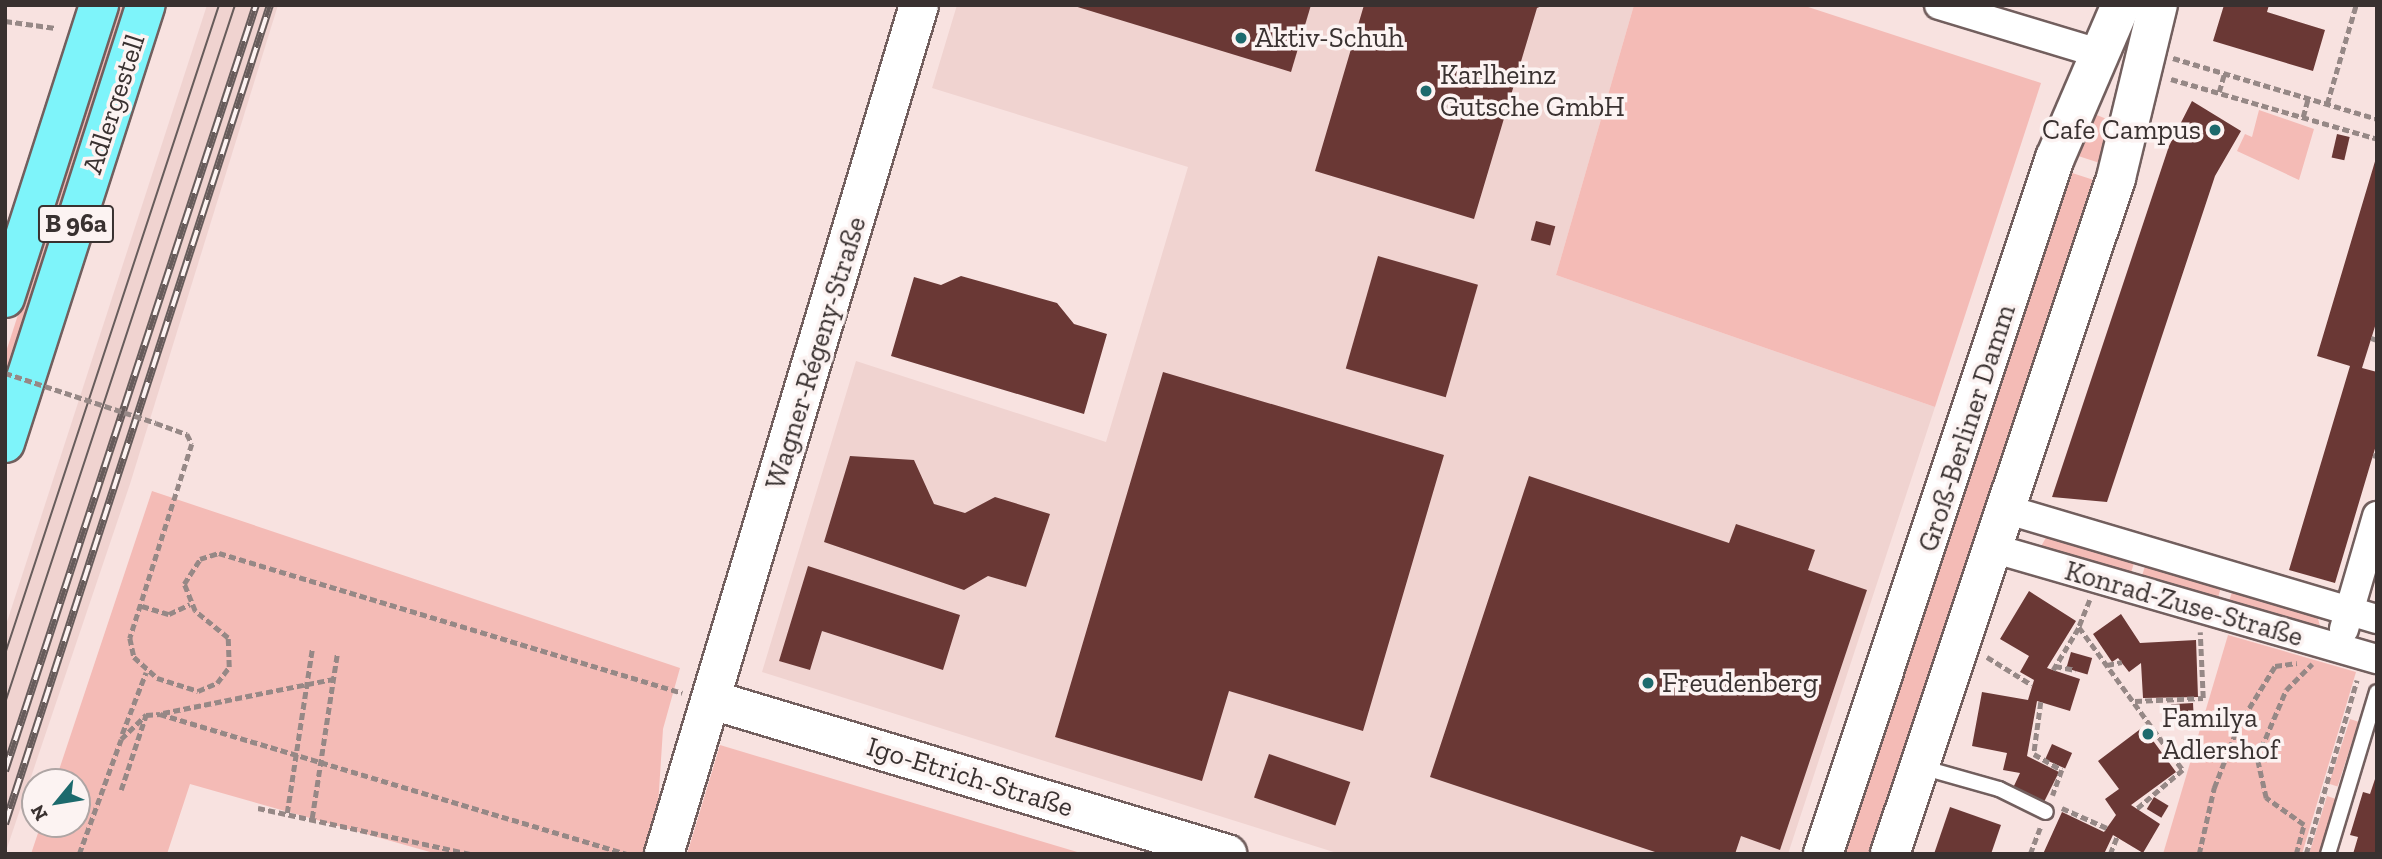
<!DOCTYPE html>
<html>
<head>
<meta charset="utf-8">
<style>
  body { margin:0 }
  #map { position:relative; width:2382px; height:859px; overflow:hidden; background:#f8e2e0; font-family:"Zilla Slab",serif }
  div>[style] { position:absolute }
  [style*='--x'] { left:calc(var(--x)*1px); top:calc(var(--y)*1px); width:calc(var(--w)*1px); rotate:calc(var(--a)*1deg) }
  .built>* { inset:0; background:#f0d3d0 }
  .green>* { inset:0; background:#f4bbb6; transform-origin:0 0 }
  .building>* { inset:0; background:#6a3835; transform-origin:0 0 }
  .path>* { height:4.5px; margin-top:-2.25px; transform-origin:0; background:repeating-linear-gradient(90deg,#968886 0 7px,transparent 0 10.5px) }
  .roads { filter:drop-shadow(2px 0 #725f5e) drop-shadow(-2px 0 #725f5e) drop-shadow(0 2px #725f5e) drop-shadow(0 -2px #725f5e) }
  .lane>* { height:14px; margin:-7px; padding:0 7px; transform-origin:7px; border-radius:7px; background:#fff }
  .street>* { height:28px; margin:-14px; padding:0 14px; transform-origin:14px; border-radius:14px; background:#fff }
  .secondary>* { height:38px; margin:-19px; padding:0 19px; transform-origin:19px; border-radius:19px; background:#fff }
  .primary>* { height:38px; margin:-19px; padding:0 19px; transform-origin:19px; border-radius:19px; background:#7ef4fa }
  .tram>* { height:2px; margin:-1px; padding:0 1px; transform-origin:1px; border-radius:1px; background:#675c5b }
  .rail>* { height:8px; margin-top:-4px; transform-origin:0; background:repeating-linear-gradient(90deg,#fcf3f2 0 16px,#675c5b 0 32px); box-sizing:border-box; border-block:2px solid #675c5b }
  .path-bridge>* { height:4.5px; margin-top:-2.25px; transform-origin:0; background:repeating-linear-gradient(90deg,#968886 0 7px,transparent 0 10.5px) }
  .dots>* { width:19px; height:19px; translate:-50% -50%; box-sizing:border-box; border:4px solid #fcf3f2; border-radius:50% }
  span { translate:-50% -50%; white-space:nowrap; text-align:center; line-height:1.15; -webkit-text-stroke:7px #fcf3f2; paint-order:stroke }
  .shield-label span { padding:2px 5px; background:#fcf3f2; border:2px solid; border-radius:5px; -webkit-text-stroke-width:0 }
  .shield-label { font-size:26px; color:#393130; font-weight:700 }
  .poi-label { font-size:28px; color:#393130 }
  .left { translate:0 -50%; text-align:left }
  .right { translate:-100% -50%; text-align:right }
  .street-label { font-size:28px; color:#393130 }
  .frame { position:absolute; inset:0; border:7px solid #393130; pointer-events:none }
  .north { position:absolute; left:21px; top:768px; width:70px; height:70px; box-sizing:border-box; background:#fcf3f2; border:2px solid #aea5a4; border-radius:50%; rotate:240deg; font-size:19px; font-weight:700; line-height:28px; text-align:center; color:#393130 }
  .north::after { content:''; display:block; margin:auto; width:24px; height:32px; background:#1d6a6d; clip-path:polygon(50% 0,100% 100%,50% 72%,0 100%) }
</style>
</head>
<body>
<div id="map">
  <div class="built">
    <i style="clip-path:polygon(207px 5px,278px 5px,130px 484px,5px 854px,5px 628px)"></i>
    <i style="clip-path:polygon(957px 5px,1634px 5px,1556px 275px,1935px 407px,1788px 854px,1340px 854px,762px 672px,856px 361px,1106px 442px,1188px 167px,932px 88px)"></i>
  </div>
  <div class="green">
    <i style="clip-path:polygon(118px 5px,135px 5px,5px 406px,5px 355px)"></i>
    <i style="clip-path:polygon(1634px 5px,1802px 5px,2041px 83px,1935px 407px,1556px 275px)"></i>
    <i style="clip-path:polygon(2259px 110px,2314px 129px,2299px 180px,2237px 151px,2245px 134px,2252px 137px)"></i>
    <i style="clip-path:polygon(2094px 114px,2112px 121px,2109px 166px,2069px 153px)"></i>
    <i style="left:2063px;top:170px;width:42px;height:721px;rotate:18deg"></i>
    <i style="clip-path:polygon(152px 491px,680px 668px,663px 729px,658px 806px,643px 854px,437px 854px,190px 784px,167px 854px,31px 854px,41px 824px,77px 824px,77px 782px,55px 782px)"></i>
    <i style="clip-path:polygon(2048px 534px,2134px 563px,2130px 576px,2039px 550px)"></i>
    <i style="left:2145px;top:566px;width:79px;height:14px;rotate:17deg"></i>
    <i style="clip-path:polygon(2232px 592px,2287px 608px,2290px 602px,2317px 615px,2320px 626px,2228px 605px)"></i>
    <i style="clip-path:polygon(2228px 635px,2356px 672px,2302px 854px,2163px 854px)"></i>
    <i style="left:2350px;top:719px;width:9px;height:68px;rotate:18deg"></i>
    <i style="clip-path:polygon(720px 745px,1084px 854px,687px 854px)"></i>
    <i style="clip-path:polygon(2327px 796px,2336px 799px,2320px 854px,2309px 854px)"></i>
  </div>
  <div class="building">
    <i style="clip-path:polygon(1071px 5px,1311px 5px,1291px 72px)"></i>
    <i style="clip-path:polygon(1364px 5px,1544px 5px,1537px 8px,1474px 219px,1315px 171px)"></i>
    <i style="clip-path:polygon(2224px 5px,2269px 5px,2267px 12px,2325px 30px,2313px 71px,2213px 41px)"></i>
    <i style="clip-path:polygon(2192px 101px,2241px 131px,2215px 176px,2107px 502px,2052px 497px,2169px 146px)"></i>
    <i style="left:2337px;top:134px;width:13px;height:24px;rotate:13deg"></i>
    <i style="clip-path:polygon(2376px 158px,2377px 320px,2362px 368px,2377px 372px,2377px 442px,2335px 583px,2289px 570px,2350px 366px,2317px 356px)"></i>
    <i style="left:1536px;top:221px;width:20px;height:20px;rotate:15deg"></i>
    <i style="left:1378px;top:256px;width:104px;height:117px;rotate:16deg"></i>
    <i style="clip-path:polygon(961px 276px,1057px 303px,1074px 324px,1107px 334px,1084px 414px,891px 356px,914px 277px,941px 285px)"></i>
    <i style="clip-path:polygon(1163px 372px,1444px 455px,1363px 731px,1229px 691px,1202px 781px,1055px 737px)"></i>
    <i style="clip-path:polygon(850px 456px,914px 460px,934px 504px,965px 513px,995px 497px,1050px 514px,1026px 587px,988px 576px,964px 590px,824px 542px)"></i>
    <i style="clip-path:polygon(1529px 476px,1729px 543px,1736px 524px,1815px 550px,1808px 570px,1867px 590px,1780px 850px,1741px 836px,1735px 854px,1661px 854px,1430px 777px)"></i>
    <i style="clip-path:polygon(808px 566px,960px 615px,943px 670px,822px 631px,810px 670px,779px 661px)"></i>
    <i style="clip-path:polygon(2029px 591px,2076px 621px,2047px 668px,2080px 679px,2070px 711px,2037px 701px,2027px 756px,2059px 772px,2044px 802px,2013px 788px,2020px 773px,2003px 770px,2007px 753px,1972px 746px,1982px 692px,2028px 700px,2034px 680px,2020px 672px,2029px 656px,2000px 639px)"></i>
    <i style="clip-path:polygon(2121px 614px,2140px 643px,2196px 640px,2198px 697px,2143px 698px,2141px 663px,2129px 672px,2118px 658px,2112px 662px,2093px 634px)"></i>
    <i style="left:2071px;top:652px;width:22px;height:17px;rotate:16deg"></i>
    <i style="left:2193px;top:703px;width:17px;height:22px;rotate:87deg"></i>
    <i style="clip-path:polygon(2143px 727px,2176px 772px,2131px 805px,2160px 824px,2143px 853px,2113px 835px,2104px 854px,2043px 854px,2062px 812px,2104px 832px,2116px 815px,2105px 799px,2119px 789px,2098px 761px)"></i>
    <i style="left:2052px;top:744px;width:22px;height:17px;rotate:24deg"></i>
    <i style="left:1269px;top:754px;width:86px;height:46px;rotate:19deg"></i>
    <i style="clip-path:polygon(2377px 773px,2377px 854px,2353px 854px,2358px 837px,2350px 835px,2363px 792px,2370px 794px)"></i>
    <i style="left:2154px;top:797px;width:17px;height:14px;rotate:31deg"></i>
    <i style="clip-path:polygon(1950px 807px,2001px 825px,1991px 854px,1934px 854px)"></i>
  </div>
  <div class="path">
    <i style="--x:5;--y:21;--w:51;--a:7.8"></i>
    <i style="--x:2173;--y:58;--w:213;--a:16.6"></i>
    <i style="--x:2171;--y:79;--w:215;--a:16.2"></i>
    <i style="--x:2219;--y:92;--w:19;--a:-74"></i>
    <i style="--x:2327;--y:104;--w:103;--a:-73.7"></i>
    <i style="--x:2303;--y:117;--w:20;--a:-75"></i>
    <i style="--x:2371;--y:338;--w:6;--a:18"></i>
    <i style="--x:156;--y:423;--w:33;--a:20"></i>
    <i style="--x:187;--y:434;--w:11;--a:63"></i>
    <i style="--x:192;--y:444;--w:204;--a:107.7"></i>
    <i style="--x:130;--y:638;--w:19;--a:78"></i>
    <i style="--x:134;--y:657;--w:31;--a:42"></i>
    <i style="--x:157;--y:678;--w:43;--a:17.6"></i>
    <i style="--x:198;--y:691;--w:21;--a:-23"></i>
    <i style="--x:217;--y:683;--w:20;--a:-53"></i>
    <i style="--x:229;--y:667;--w:29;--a:-92"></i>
    <i style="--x:228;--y:638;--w:43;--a:-140.7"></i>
    <i style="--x:195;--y:611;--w:29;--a:-112"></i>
    <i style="--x:184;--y:584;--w:30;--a:-57"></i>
    <i style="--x:200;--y:559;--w:20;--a:-18"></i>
    <i style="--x:219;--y:553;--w:484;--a:16.8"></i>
    <i style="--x:2373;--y:455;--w:4;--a:14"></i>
    <i style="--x:2090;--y:600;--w:29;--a:112"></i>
    <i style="--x:2079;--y:627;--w:177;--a:54"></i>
    <i style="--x:2183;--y:770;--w:60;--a:139.7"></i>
    <i style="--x:142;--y:606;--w:28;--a:17"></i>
    <i style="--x:169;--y:614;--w:23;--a:-25"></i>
    <i style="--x:1987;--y:657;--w:53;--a:31.9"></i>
    <i style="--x:2107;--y:665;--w:15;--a:-11"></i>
    <i style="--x:2055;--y:666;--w:21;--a:11"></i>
    <i style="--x:2053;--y:670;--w:50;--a:-58.8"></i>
    <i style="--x:2135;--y:701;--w:68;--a:-2.5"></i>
    <i style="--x:2203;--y:698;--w:66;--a:-92.6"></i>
    <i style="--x:2041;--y:702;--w:52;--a:97.7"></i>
    <i style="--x:2034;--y:754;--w:32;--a:30"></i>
    <i style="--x:2062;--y:770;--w:27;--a:110"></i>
    <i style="--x:163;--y:713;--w:173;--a:-11.3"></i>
    <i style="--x:122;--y:734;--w:66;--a:-68.8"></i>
    <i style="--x:2148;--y:734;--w:8;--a:-30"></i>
    <i style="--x:121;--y:790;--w:79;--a:-71.6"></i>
    <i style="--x:258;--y:808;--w:217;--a:12.2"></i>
    <i style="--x:2062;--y:808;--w:49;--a:24"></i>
    <i style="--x:287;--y:813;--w:166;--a:-81.3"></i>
    <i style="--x:312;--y:818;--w:166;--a:-81.3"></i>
    <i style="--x:79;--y:854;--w:122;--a:-69.9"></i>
    <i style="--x:121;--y:739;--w:35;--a:-44"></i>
    <i style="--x:146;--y:715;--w:14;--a:-4"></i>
    <i style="--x:160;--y:714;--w:488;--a:16.7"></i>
    <i style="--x:1991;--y:854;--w:5;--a:0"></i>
    <i style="--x:2030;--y:854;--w:28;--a:-69"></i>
    <i style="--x:2110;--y:854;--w:18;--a:-68"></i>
    <i style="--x:2199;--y:854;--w:68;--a:-77.2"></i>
    <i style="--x:2214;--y:788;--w:66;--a:-68.8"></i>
    <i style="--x:2238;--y:726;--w:70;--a:-58.3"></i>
    <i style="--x:2275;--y:666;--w:22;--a:-8"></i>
    <i style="--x:2296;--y:854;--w:30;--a:-75"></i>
    <i style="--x:2304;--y:825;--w:47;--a:-144.6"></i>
    <i style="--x:2266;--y:798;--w:41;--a:-102.7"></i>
    <i style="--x:2257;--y:758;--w:74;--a:-66.9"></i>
    <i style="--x:2286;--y:690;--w:37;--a:-45"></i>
    <i style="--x:2306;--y:854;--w:181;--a:-73.7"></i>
  </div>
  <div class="roads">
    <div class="lane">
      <i style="--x:1921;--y:767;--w:81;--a:15.8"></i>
      <i style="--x:1999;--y:789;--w:52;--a:26.1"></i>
      <i style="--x:2328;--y:854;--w:169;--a:-73.2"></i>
    </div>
    <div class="street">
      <i style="--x:1939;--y:5;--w:166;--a:16.8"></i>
      <i style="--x:2005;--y:509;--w:388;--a:16.5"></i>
      <i style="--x:1992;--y:548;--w:401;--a:16.1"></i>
      <i style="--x:2344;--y:629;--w:118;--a:-73.7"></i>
    </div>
    <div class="secondary">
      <i style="--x:712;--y:700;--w:538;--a:16.65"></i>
      <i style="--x:664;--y:854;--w:886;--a:-73.28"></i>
      <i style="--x:1823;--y:854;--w:734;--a:-71.57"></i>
      <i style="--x:2055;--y:158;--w:167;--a:-66.7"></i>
      <i style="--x:1890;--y:854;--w:713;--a:-71.51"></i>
      <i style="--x:2116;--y:178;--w:178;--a:-76.4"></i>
    </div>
    <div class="primary">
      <i style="--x:5;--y:298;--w:308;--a:-72.2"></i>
      <i style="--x:5;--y:443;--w:460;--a:-72.2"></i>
    </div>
  </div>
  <div class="tram">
    <i style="--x:5;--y:654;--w:683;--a:-71.75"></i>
    <i style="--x:5;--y:703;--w:735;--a:-71.76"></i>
  </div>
  <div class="rail">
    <i style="--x:5;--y:771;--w:806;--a:-71.86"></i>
    <i style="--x:5;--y:824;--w:861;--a:-72.07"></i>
  </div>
  <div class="path-bridge">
    <i style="--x:5;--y:373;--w:159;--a:18.3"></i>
  </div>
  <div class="dots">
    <i style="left:1241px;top:38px;background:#1d6a6d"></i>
    <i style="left:1426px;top:91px;background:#1d6a6d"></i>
    <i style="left:2215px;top:130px;background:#1d6a6d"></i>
    <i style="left:1648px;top:683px;background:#1d6a6d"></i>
    <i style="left:2148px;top:734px;background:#1d6a6d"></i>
  </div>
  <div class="shield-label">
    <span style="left:76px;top:224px">B 96a</span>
  </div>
  <div class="poi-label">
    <span class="left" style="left:1255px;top:38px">Aktiv-Schuh</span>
    <span class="left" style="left:1440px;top:91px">Karlheinz<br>Gutsche GmbH</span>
    <span class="right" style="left:2201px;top:130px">Cafe Campus</span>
    <span class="left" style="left:1662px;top:683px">Freudenberg</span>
    <span class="left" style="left:2162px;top:734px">Familya<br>Adlershof</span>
  </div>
  <div class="street-label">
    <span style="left:114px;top:104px;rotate:-72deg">Adlergestell</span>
    <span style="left:816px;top:353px;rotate:-73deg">Wagner-Régeny-Straße</span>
    <span style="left:1967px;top:428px;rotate:-72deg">Groß-Berliner Damm</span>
    <span style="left:2184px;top:604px;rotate:16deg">Konrad-Zuse-Straße</span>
    <span style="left:970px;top:777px;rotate:17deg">Igo-Etrich-Straße</span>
  </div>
  <div class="frame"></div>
  <div class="north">N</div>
</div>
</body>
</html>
